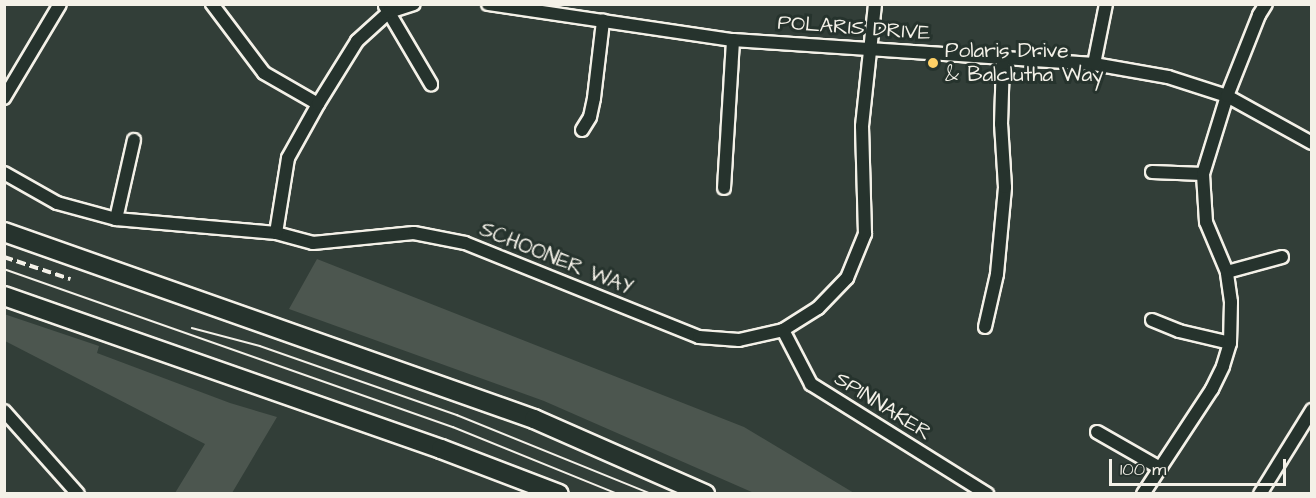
<!DOCTYPE html>
<html>
<head>
<meta charset="utf-8">
<style>
  body { margin:0 }
  #map { position:relative; width:1316px; height:498px; overflow:hidden; background:#323e38; font-family:"Architects Daughter",sans-serif }
  div>[style] { position:absolute }
  [style*='--x'] { left:calc(var(--x)*1px); top:calc(var(--y)*1px); width:calc(var(--w)*1px); rotate:calc(var(--a)*1deg) }
  .green>* { inset:0; background:#4c564f }
  .roads { filter:drop-shadow(2px 0 #f4f1e8) drop-shadow(-2px 0 #f4f1e8) drop-shadow(0 2px #f4f1e8) drop-shadow(0 -2px #f4f1e8) }
  .minor>* { height:12px; margin:-6px; padding:0 6px; transform-origin:6px; border-radius:6px; background:#26332d }
  .highway>* { height:18px; margin:-9px; padding:0 9px; transform-origin:9px; border-radius:9px; background:#26332d }
  .tram>* { height:1.5px; margin:-0.75px; padding:0 0.75px; transform-origin:0.75px; border-radius:0.75px; background:#f4f1e8 }
  .rail>* { height:4px; margin-top:-2px; transform-origin:0; background:repeating-linear-gradient(90deg,#f4f1e8 0 9px,transparent 0 13.5px) }
  .dots>* { width:16px; height:16px; translate:-50% -50%; box-sizing:border-box; border:3px solid #26332d; border-radius:50% }
  span { translate:-50% -50%; white-space:nowrap; text-align:center; line-height:1.15; -webkit-text-stroke:6px #26332d; paint-order:stroke }
  .street-label { font-size:21px; color:#f4f1e8 }
  .poi-label { font-size:21px; color:#f4f1e8 }
  .left { translate:0 -50%; text-align:left }
  .frame { position:absolute; inset:0; border:6px solid #f4f1e8; pointer-events:none }
  .scale { position:absolute; left:1109px; top:459px; width:177px; height:27px; box-sizing:border-box; border:3px solid #f4f1e8; border-top:0; padding-left:8px; font-size:18px; line-height:21px; white-space:nowrap; color:#f4f1e8; -webkit-text-stroke:4px #26332d; paint-order:stroke }
</style>
</head>
<body>
<div id="map">
  <div class="green">
    <i style="clip-path:polygon(317px 259px,744px 427px,854px 493px,754px 493px,544px 401px,289px 309px)"></i>
    <i style="clip-path:polygon(4px 314px,99px 346px,97px 353px,230px 403px,277px 417px,232px 493px,175px 493px,205px 444px,5px 341px)"></i>
  </div>
  <div class="roads">
    <div class="minor">
      <i style="--x:212;--y:4;--w:86;--a:53"></i>
      <i style="--x:264;--y:73;--w:62;--a:29.9"></i>
      <i style="--x:488;--y:4;--w:248;--a:8.4"></i>
      <i style="--x:733;--y:40;--w:362;--a:3.8"></i>
      <i style="--x:1094;--y:64;--w:75;--a:10"></i>
      <i style="--x:1168;--y:77;--w:62;--a:17.9"></i>
      <i style="--x:1227;--y:96;--w:97;--a:28.9"></i>
      <i style="--x:385;--y:6;--w:91;--a:59.5"></i>
      <i style="--x:1094;--y:64;--w:61;--a:-78.7"></i>
      <i style="--x:4;--y:98;--w:109;--a:-59.2"></i>
      <i style="--x:582;--y:130;--w:15;--a:-58"></i>
      <i style="--x:590;--y:117;--w:19;--a:-78"></i>
      <i style="--x:594;--y:98;--w:78;--a:-83.3"></i>
      <i style="--x:1152;--y:172;--w:51;--a:2.2"></i>
      <i style="--x:4;--y:173;--w:61;--a:29.5"></i>
      <i style="--x:57;--y:203;--w:61;--a:15.2"></i>
      <i style="--x:116;--y:219;--w:161;--a:5"></i>
      <i style="--x:276;--y:233;--w:38;--a:15"></i>
      <i style="--x:313;--y:243;--w:101;--a:-5.7"></i>
      <i style="--x:414;--y:233;--w:52;--a:11.1"></i>
      <i style="--x:465;--y:243;--w:252;--a:21.9"></i>
      <i style="--x:699;--y:337;--w:40;--a:4.3"></i>
      <i style="--x:739;--y:340;--w:45;--a:-12.8"></i>
      <i style="--x:783;--y:330;--w:41;--a:-32.2"></i>
      <i style="--x:818;--y:308;--w:42;--a:-46"></i>
      <i style="--x:847;--y:278;--w:48;--a:-67.8"></i>
      <i style="--x:865;--y:234;--w:108;--a:-91.6"></i>
      <i style="--x:862;--y:126;--w:123;--a:-83.9"></i>
      <i style="--x:724;--y:188;--w:148;--a:-86.5"></i>
      <i style="--x:116;--y:219;--w:81;--a:-77.2"></i>
      <i style="--x:276;--y:233;--w:76;--a:-80.9"></i>
      <i style="--x:288;--y:158;--w:62;--a:-60.9"></i>
      <i style="--x:318;--y:104;--w:74;--a:-58.2"></i>
      <i style="--x:357;--y:41;--w:43;--a:-42.2"></i>
      <i style="--x:389;--y:12;--w:26;--a:-18"></i>
      <i style="--x:1227;--y:272;--w:57;--a:-15.3"></i>
      <i style="--x:1152;--y:320;--w:29;--a:22"></i>
      <i style="--x:1179;--y:331;--w:52;--a:13.2"></i>
      <i style="--x:985;--y:327;--w:54;--a:-77.2"></i>
      <i style="--x:997;--y:274;--w:87;--a:-84.7"></i>
      <i style="--x:1005;--y:187;--w:63;--a:-93.6"></i>
      <i style="--x:1001;--y:124;--w:65;--a:-88.2"></i>
      <i style="--x:783;--y:330;--w:61;--a:62.6"></i>
      <i style="--x:811;--y:384;--w:208;--a:32"></i>
      <i style="--x:4;--y:411;--w:111;--a:48.3"></i>
      <i style="--x:1097;--y:432;--w:73;--a:29.7"></i>
      <i style="--x:1143;--y:494;--w:126;--a:-56.7"></i>
      <i style="--x:1212;--y:389;--w:25;--a:-64"></i>
      <i style="--x:1223;--y:366;--w:24;--a:-73"></i>
      <i style="--x:1230;--y:343;--w:41;--a:-88.6"></i>
      <i style="--x:1231;--y:302;--w:30;--a:-98"></i>
      <i style="--x:1227;--y:272;--w:54;--a:-112.8"></i>
      <i style="--x:1206;--y:222;--w:48;--a:-93.6"></i>
      <i style="--x:1203;--y:174;--w:82;--a:-72.9"></i>
      <i style="--x:1227;--y:96;--w:87;--a:-68.4"></i>
      <i style="--x:1259;--y:15;--w:13;--a:-58"></i>
      <i style="--x:1260;--y:494;--w:99;--a:-58.2"></i>
    </div>
    <div class="highway">
      <i style="--x:4;--y:232;--w:562;--a:19.43"></i>
      <i style="--x:534;--y:419;--w:187;--a:23.7"></i>
      <i style="--x:4;--y:296;--w:463;--a:19.3"></i>
      <i style="--x:441;--y:449;--w:126;--a:20.9"></i>
    </div>
  </div>
  <div class="tram">
    <i style="--x:4;--y:269;--w:476;--a:19.4"></i>
    <i style="--x:453;--y:427;--w:178;--a:22.1"></i>
    <i style="--x:192;--y:328;--w:70;--a:14.8"></i>
    <i style="--x:260;--y:346;--w:209;--a:19.3"></i>
    <i style="--x:457;--y:415;--w:210;--a:22.1"></i>
  </div>
  <div class="rail">
    <i style="--x:4;--y:257;--w:70;--a:18.4"></i>
  </div>
  <div class="dots">
    <i style="left:933px;top:63px;background:#ffd166"></i>
  </div>
  <div class="street-label">
    <span style="left:854px;top:28px;rotate:4deg">POLARIS DRIVE</span>
    <span style="left:556px;top:259px;rotate:22deg">SCHOONER WAY</span>
    <span style="left:883px;top:406px;rotate:32deg">SPINNAKER</span>
  </div>
  <div class="poi-label">
    <span class="left" style="left:945px;top:63px">Polaris Drive<br>&amp; Balclutha Way</span>
  </div>
  <div class="frame"></div>
  <div class="scale">100 m</div>
</div>
</body>
</html>
